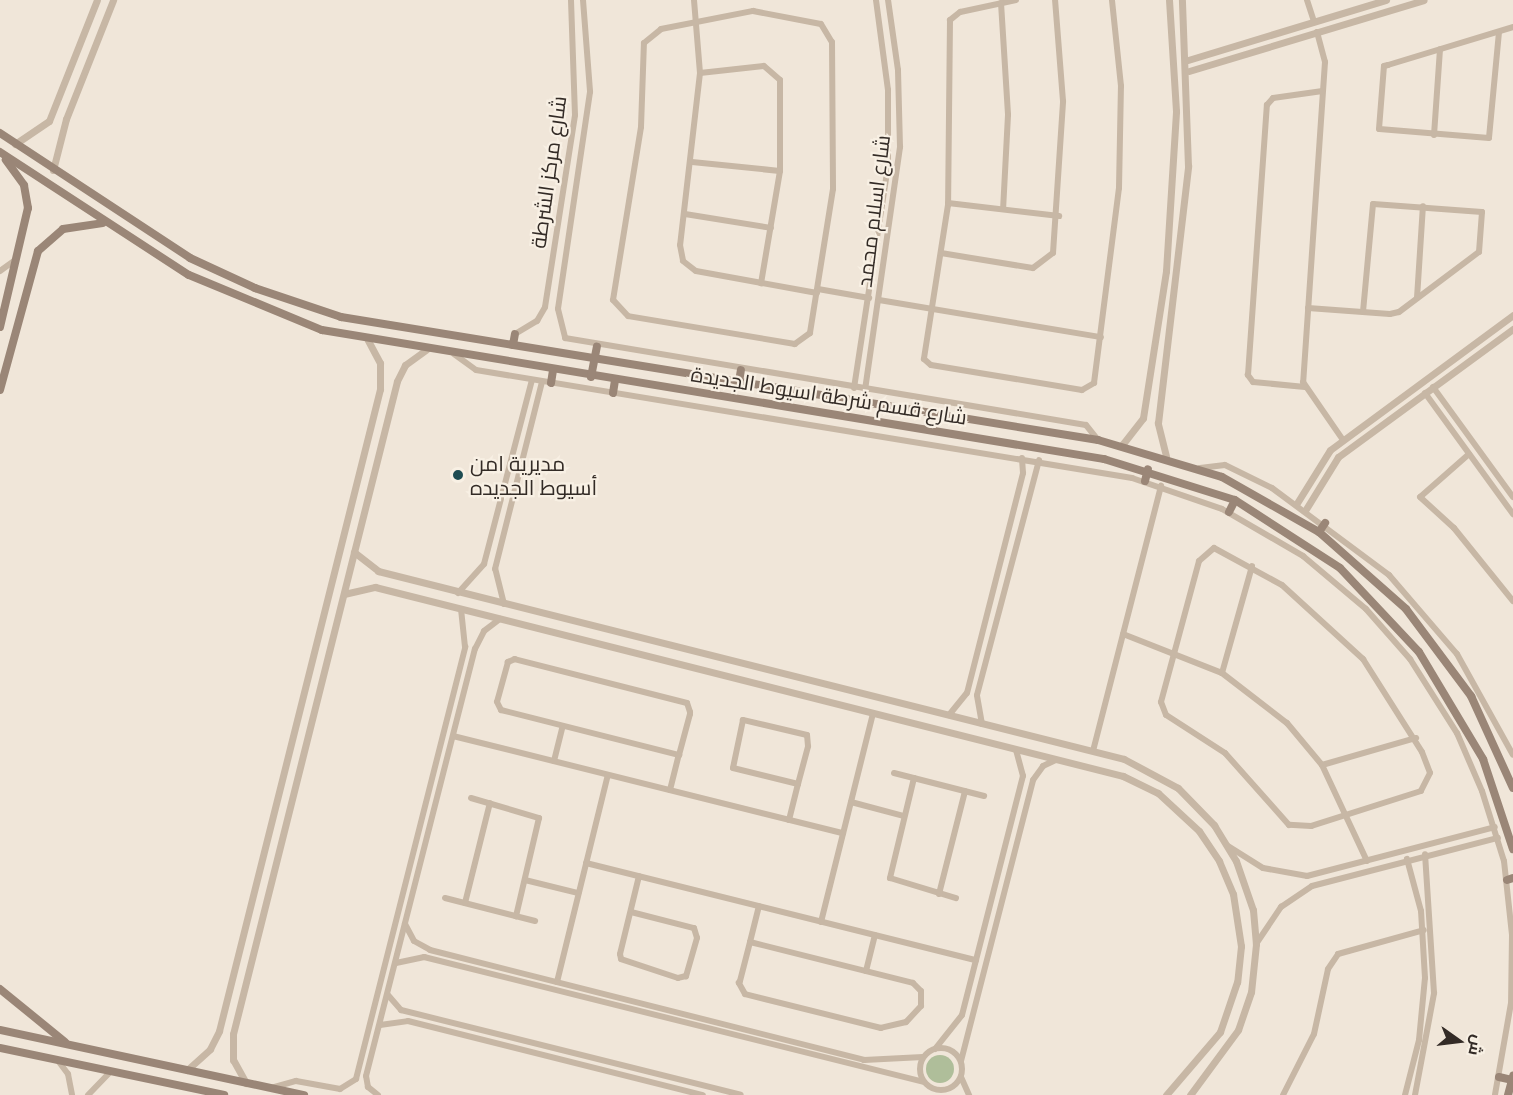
<!DOCTYPE html>
<html>
<head>
<meta charset="utf-8">
<style>
  body { margin:0 }
  #map { position:relative; width:1513px; height:1095px; overflow:hidden; background:#f0e6d9; font-family:"Golos Text",Cairo,sans-serif }
  div>[style] { position:absolute }
  [style*='--x'] { left:calc(var(--x)*1px); top:calc(var(--y)*1px); width:calc(var(--w)*1px); rotate:calc(var(--a)*1deg) }
  .green>* { inset:0; background:#afbe9a }
  .round { border-radius:50% }
  .minor>* { height:6px; margin:-3px; padding:0 3px; transform-origin:3px; border-radius:3px; background:#c7b7a5 }
  .minor>.ring { margin:-3px; padding:0; box-sizing:content-box; background:none; border:6px solid #c7b7a5; border-radius:50% }
  .tertiary>* { height:7px; margin:-3.5px; padding:0 3.5px; transform-origin:3.5px; border-radius:3.5px; background:#c7b7a5 }
  .secondary>* { height:8px; margin:-4px; padding:0 4px; transform-origin:4px; border-radius:4px; background:#9a8677 }
  .dots>* { width:16px; height:16px; translate:-50% -50%; box-sizing:border-box; border:3px solid #f8f0e4; border-radius:50% }
  span { translate:-50% -50%; white-space:nowrap; text-align:center; line-height:1.15; -webkit-text-stroke:4.5px #f8f0e4; paint-order:stroke }
  .street-label { font-size:21px; color:#332b26 }
  .poi-label { font-size:21px; color:#332b26 }
  .left { translate:0 -50%; text-align:left }
  .north { position:absolute; left:1429px; top:1011px; width:60px; height:60px; -webkit-text-stroke:4px #f8f0e4; paint-order:stroke; rotate:104deg; font-size:16px; font-weight:700; line-height:24px; text-align:center; color:#332b26 }
  .north::after { content:''; display:block; margin:auto; width:21px; height:27px; background:#332b26; clip-path:polygon(50% 0,100% 100%,50% 72%,0 100%) }
</style>
</head>
<body>
<div id="map">
  <div class="green">
    <i class="round" style="left:926px;top:1055px;width:28px;height:28px"></i>
  </div>
  <div class="minor">
    <i style="--x:583;--y:0;--w:92;--a:85.6"></i>
    <i style="--x:590;--y:92;--w:219;--a:98.4"></i>
    <i style="--x:558;--y:309;--w:30;--a:76"></i>
    <i style="--x:565;--y:338;--w:528;--a:9.48"></i>
    <i style="--x:1086;--y:425;--w:19;--a:51"></i>
    <i style="--x:694;--y:0;--w:73;--a:85.3"></i>
    <i style="--x:700;--y:73;--w:173;--a:96.6"></i>
    <i style="--x:680;--y:245;--w:16;--a:79"></i>
    <i style="--x:683;--y:261;--w:16;--a:38"></i>
    <i style="--x:696;--y:271;--w:123;--a:10.3"></i>
    <i style="--x:1016;--y:0;--w:57;--a:167.9"></i>
    <i style="--x:960;--y:12;--w:13;--a:141"></i>
    <i style="--x:950;--y:20;--w:185;--a:90.6"></i>
    <i style="--x:948;--y:205;--w:156;--a:98.9"></i>
    <i style="--x:924;--y:359;--w:9;--a:41"></i>
    <i style="--x:931;--y:365;--w:153;--a:9.4"></i>
    <i style="--x:1082;--y:390;--w:14;--a:-30"></i>
    <i style="--x:1094;--y:383;--w:197;--a:-82.7"></i>
    <i style="--x:1119;--y:188;--w:102;--a:-88.9"></i>
    <i style="--x:1121;--y:86;--w:86;--a:-96"></i>
    <i style="--x:1307;--y:0;--w:23;--a:72"></i>
    <i style="--x:1001;--y:3;--w:112;--a:86.4"></i>
    <i style="--x:1008;--y:115;--w:94;--a:93"></i>
    <i style="--x:753;--y:11;--w:69;--a:10.8"></i>
    <i style="--x:821;--y:24;--w:21;--a:59"></i>
    <i style="--x:832;--y:42;--w:147;--a:89.6"></i>
    <i style="--x:833;--y:189;--w:146;--a:99.1"></i>
    <i style="--x:810;--y:333;--w:19;--a:144"></i>
    <i style="--x:795;--y:344;--w:169;--a:-170.5"></i>
    <i style="--x:628;--y:316;--w:22;--a:-133"></i>
    <i style="--x:613;--y:300;--w:175;--a:-80.8"></i>
    <i style="--x:641;--y:127;--w:84;--a:-88"></i>
    <i style="--x:644;--y:43;--w:22;--a:-39"></i>
    <i style="--x:661;--y:29;--w:94;--a:-11.1"></i>
    <i style="--x:1317;--y:32;--w:31;--a:75"></i>
    <i style="--x:1325;--y:62;--w:321;--a:93.9"></i>
    <i style="--x:1303;--y:382;--w:70;--a:55.4"></i>
    <i style="--x:1499;--y:32;--w:106;--a:95.4"></i>
    <i style="--x:1489;--y:138;--w:110;--a:-175.3"></i>
    <i style="--x:1379;--y:129;--w:63;--a:-85.5"></i>
    <i style="--x:1384;--y:66;--w:4;--a:-14"></i>
    <i style="--x:1388;--y:65;--w:131;--a:-16.9"></i>
    <i style="--x:700;--y:73;--w:64;--a:-6.2"></i>
    <i style="--x:764;--y:66;--w:21;--a:41"></i>
    <i style="--x:780;--y:80;--w:91;--a:90"></i>
    <i style="--x:780;--y:171;--w:114;--a:99.6"></i>
    <i style="--x:1434;--y:135;--w:86;--a:-86"></i>
    <i style="--x:692;--y:162;--w:88;--a:5.8"></i>
    <i style="--x:948;--y:203;--w:112;--a:6.7"></i>
    <i style="--x:685;--y:214;--w:87;--a:9.2"></i>
    <i style="--x:941;--y:253;--w:93;--a:9.3"></i>
    <i style="--x:1033;--y:268;--w:25;--a:-37"></i>
    <i style="--x:1053;--y:253;--w:152;--a:-86.2"></i>
    <i style="--x:1063;--y:101;--w:101;--a:-94.5"></i>
    <i style="--x:0;--y:271;--w:19;--a:-36"></i>
    <i style="--x:818;--y:289;--w:52;--a:10"></i>
    <i style="--x:1417;--y:298;--w:92;--a:-86.3"></i>
    <i style="--x:879;--y:300;--w:225;--a:9.5"></i>
    <i style="--x:1308;--y:308;--w:82;--a:4.2"></i>
    <i style="--x:1390;--y:314;--w:9;--a:-13"></i>
    <i style="--x:1399;--y:312;--w:100;--a:-36.9"></i>
    <i style="--x:1479;--y:252;--w:40;--a:-85.7"></i>
    <i style="--x:1482;--y:212;--w:109;--a:-175.8"></i>
    <i style="--x:1373;--y:204;--w:108;--a:95.3"></i>
    <i style="--x:515;--y:334;--w:26;--a:-31"></i>
    <i style="--x:537;--y:321;--w:16;--a:-60"></i>
    <i style="--x:545;--y:307;--w:194;--a:-81.1"></i>
    <i style="--x:575;--y:115;--w:115;--a:-92"></i>
    <i style="--x:454;--y:354;--w:27;--a:36"></i>
    <i style="--x:476;--y:370;--w:665;--a:9.35"></i>
    <i style="--x:1132;--y:478;--w:95;--a:19"></i>
    <i style="--x:1222;--y:509;--w:94;--a:30.1"></i>
    <i style="--x:1303;--y:556;--w:82;--a:40.1"></i>
    <i style="--x:1366;--y:609;--w:67;--a:48.7"></i>
    <i style="--x:1410;--y:659;--w:88;--a:57.6"></i>
    <i style="--x:1457;--y:733;--w:63;--a:66.7"></i>
    <i style="--x:1482;--y:791;--w:73;--a:72.6"></i>
    <i style="--x:1504;--y:861;--w:74;--a:83.8"></i>
    <i style="--x:1512;--y:935;--w:68;--a:90.8"></i>
    <i style="--x:1511;--y:1003;--w:93;--a:99.9"></i>
    <i style="--x:1305;--y:387;--w:52;--a:-174.5"></i>
    <i style="--x:1253;--y:382;--w:9;--a:-126"></i>
    <i style="--x:1248;--y:375;--w:271;--a:-86"></i>
    <i style="--x:1267;--y:105;--w:9;--a:-49"></i>
    <i style="--x:1273;--y:98;--w:50;--a:-8"></i>
    <i style="--x:1433;--y:387;--w:136;--a:54"></i>
    <i style="--x:854;--y:388;--w:226;--a:-81.3"></i>
    <i style="--x:888;--y:165;--w:75;--a:-90"></i>
    <i style="--x:888;--y:90;--w:91;--a:-97.6"></i>
    <i style="--x:865;--y:390;--w:246;--a:-81.8"></i>
    <i style="--x:900;--y:147;--w:77;--a:-91.5"></i>
    <i style="--x:898;--y:70;--w:71;--a:-98.1"></i>
    <i style="--x:1425;--y:393;--w:150;--a:54"></i>
    <i style="--x:1469;--y:454;--w:65;--a:138.7"></i>
    <i style="--x:1420;--y:497;--w:46;--a:42.4"></i>
    <i style="--x:1454;--y:528;--w:94;--a:51.1"></i>
    <i style="--x:1200;--y:468;--w:25;--a:-7"></i>
    <i style="--x:1225;--y:465;--w:52;--a:26.1"></i>
    <i style="--x:1272;--y:488;--w:146;--a:36.6"></i>
    <i style="--x:1389;--y:575;--w:104;--a:49.3"></i>
    <i style="--x:1457;--y:654;--w:115;--a:61"></i>
    <i style="--x:1214;--y:548;--w:77;--a:28.6"></i>
    <i style="--x:1282;--y:585;--w:110;--a:42.4"></i>
    <i style="--x:1363;--y:659;--w:110;--a:57.6"></i>
    <i style="--x:1422;--y:752;--w:22;--a:69"></i>
    <i style="--x:1430;--y:773;--w:20;--a:117"></i>
    <i style="--x:1421;--y:791;--w:115;--a:162.3"></i>
    <i style="--x:1311;--y:826;--w:22;--a:-177"></i>
    <i style="--x:1289;--y:825;--w:96;--a:-131.6"></i>
    <i style="--x:1225;--y:753;--w:70;--a:-147.2"></i>
    <i style="--x:1166;--y:715;--w:14;--a:-111"></i>
    <i style="--x:1161;--y:702;--w:146;--a:-74.9"></i>
    <i style="--x:1199;--y:561;--w:20;--a:-41"></i>
    <i style="--x:458;--y:593;--w:39;--a:-48"></i>
    <i style="--x:484;--y:564;--w:190;--a:-75.4"></i>
    <i style="--x:504;--y:604;--w:36;--a:-104"></i>
    <i style="--x:495;--y:569;--w:193;--a:-75.9"></i>
    <i style="--x:1123;--y:634;--w:106;--a:21.5"></i>
    <i style="--x:1222;--y:673;--w:82;--a:37.6"></i>
    <i style="--x:1287;--y:723;--w:55;--a:50.2"></i>
    <i style="--x:1322;--y:765;--w:106;--a:64.9"></i>
    <i style="--x:1222;--y:673;--w:111;--a:-74.3"></i>
    <i style="--x:949;--y:715;--w:28;--a:-51"></i>
    <i style="--x:967;--y:693;--w:227;--a:-75.7"></i>
    <i style="--x:1023;--y:473;--w:15;--a:-94"></i>
    <i style="--x:982;--y:724;--w:29;--a:-100"></i>
    <i style="--x:977;--y:695;--w:243;--a:-75.2"></i>
    <i style="--x:453;--y:736;--w:402;--a:14"></i>
    <i style="--x:1093;--y:751;--w:274;--a:-75.6"></i>
    <i style="--x:554;--y:761;--w:36;--a:-76"></i>
    <i style="--x:1322;--y:765;--w:98;--a:-16"></i>
    <i style="--x:894;--y:773;--w:93;--a:14.3"></i>
    <i style="--x:914;--y:778;--w:103;--a:103.5"></i>
    <i style="--x:890;--y:878;--w:69;--a:16.9"></i>
    <i style="--x:670;--y:790;--w:36;--a:-76"></i>
    <i style="--x:679;--y:755;--w:42;--a:-75"></i>
    <i style="--x:690;--y:714;--w:2;--a:-90"></i>
    <i style="--x:690;--y:712;--w:9;--a:-108"></i>
    <i style="--x:687;--y:703;--w:178;--a:-165.7"></i>
    <i style="--x:515;--y:659;--w:8;--a:157"></i>
    <i style="--x:508;--y:662;--w:41;--a:105.4"></i>
    <i style="--x:497;--y:702;--w:9;--a:63"></i>
    <i style="--x:501;--y:710;--w:184;--a:14.2"></i>
    <i style="--x:471;--y:798;--w:71;--a:16.4"></i>
    <i style="--x:539;--y:818;--w:101;--a:103.2"></i>
    <i style="--x:851;--y:802;--w:55;--a:14.8"></i>
    <i style="--x:789;--y:820;--w:37;--a:-76"></i>
    <i style="--x:798;--y:784;--w:39;--a:-75"></i>
    <i style="--x:808;--y:746;--w:11;--a:-95"></i>
    <i style="--x:807;--y:735;--w:66;--a:-166.8"></i>
    <i style="--x:743;--y:720;--w:49;--a:101.8"></i>
    <i style="--x:733;--y:768;--w:67;--a:13.8"></i>
    <i style="--x:1228;--y:846;--w:41;--a:32.2"></i>
    <i style="--x:1263;--y:868;--w:45;--a:10.3"></i>
    <i style="--x:1307;--y:876;--w:194;--a:-14.6"></i>
    <i style="--x:586;--y:863;--w:402;--a:14"></i>
    <i style="--x:525;--y:880;--w:55;--a:13.8"></i>
    <i style="--x:939;--y:894;--w:106;--a:-75.8"></i>
    <i style="--x:445;--y:898;--w:93;--a:14.3"></i>
    <i style="--x:465;--y:903;--w:103;--a:-76"></i>
    <i style="--x:631;--y:912;--w:65;--a:14.3"></i>
    <i style="--x:694;--y:928;--w:10;--a:73"></i>
    <i style="--x:697;--y:938;--w:40;--a:106"></i>
    <i style="--x:686;--y:976;--w:8;--a:166"></i>
    <i style="--x:678;--y:978;--w:60;--a:-161.6"></i>
    <i style="--x:621;--y:959;--w:5;--a:-101"></i>
    <i style="--x:620;--y:954;--w:80;--a:-76.3"></i>
    <i style="--x:821;--y:922;--w:215;--a:-76"></i>
    <i style="--x:405;--y:924;--w:19;--a:62"></i>
    <i style="--x:414;--y:941;--w:18;--a:29"></i>
    <i style="--x:430;--y:950;--w:448;--a:14.2"></i>
    <i style="--x:864;--y:1060;--w:59;--a:-2.9"></i>
    <i style="--x:750;--y:942;--w:168;--a:14.1"></i>
    <i style="--x:913;--y:983;--w:11;--a:45"></i>
    <i style="--x:921;--y:991;--w:15;--a:90"></i>
    <i style="--x:921;--y:1006;--w:22;--a:133"></i>
    <i style="--x:906;--y:1022;--w:26;--a:167"></i>
    <i style="--x:881;--y:1028;--w:140;--a:-166"></i>
    <i style="--x:745;--y:994;--w:13;--a:-119"></i>
    <i style="--x:739;--y:983;--w:2;--a:-63"></i>
    <i style="--x:740;--y:981;--w:40;--a:-75.6"></i>
    <i style="--x:750;--y:942;--w:37;--a:-76"></i>
    <i style="--x:1256;--y:944;--w:45;--a:-56"></i>
    <i style="--x:1281;--y:907;--w:37;--a:-34"></i>
    <i style="--x:1312;--y:886;--w:192;--a:-14.5"></i>
    <i style="--x:396;--y:963;--w:29;--a:-12"></i>
    <i style="--x:424;--y:957;--w:515;--a:14.04"></i>
    <i style="--x:866;--y:971;--w:37;--a:-76"></i>
    <i style="--x:557;--y:982;--w:213;--a:-76.2"></i>
    <i style="--x:388;--y:995;--w:20;--a:49"></i>
    <i style="--x:401;--y:1010;--w:350;--a:14"></i>
    <i style="--x:380;--y:1025;--w:28;--a:-8"></i>
    <i style="--x:408;--y:1021;--w:304;--a:14.1"></i>
    <i class="ring" style="left:920px;top:1048px;width:36px;height:36px"></i>
    <i style="--x:935;--y:1049;--w:43;--a:-51.5"></i>
    <i style="--x:962;--y:1015;--w:247;--a:-75.7"></i>
    <i style="--x:1023;--y:776;--w:27;--a:-105"></i>
    <i style="--x:961;--y:1061;--w:290;--a:-75.6"></i>
    <i style="--x:1033;--y:780;--w:17;--a:-54"></i>
    <i style="--x:1043;--y:766;--w:14;--a:-25"></i>
    <i style="--x:59;--y:1062;--w:15;--a:53"></i>
    <i style="--x:68;--y:1074;--w:21;--a:79"></i>
    <i style="--x:961;--y:1077;--w:20;--a:66"></i>
    <i style="--x:271;--y:1088;--w:26;--a:-16"></i>
    <i style="--x:296;--y:1081;--w:45;--a:10.3"></i>
    <i style="--x:340;--y:1089;--w:19;--a:-32"></i>
    <i style="--x:356;--y:1079;--w:446;--a:-75.8"></i>
    <i style="--x:465;--y:647;--w:38;--a:-96"></i>
    <i style="--x:88;--y:1095;--w:33;--a:-46"></i>
    <i style="--x:378;--y:1095;--w:13;--a:-141"></i>
    <i style="--x:368;--y:1087;--w:11;--a:-100"></i>
    <i style="--x:366;--y:1076;--w:441;--a:-75.7"></i>
    <i style="--x:475;--y:649;--w:20;--a:-63"></i>
    <i style="--x:484;--y:631;--w:20;--a:-37"></i>
    <i style="--x:1283;--y:1095;--w:68;--a:-63.1"></i>
    <i style="--x:1314;--y:1034;--w:66;--a:-77.8"></i>
    <i style="--x:1328;--y:969;--w:18;--a:-56"></i>
    <i style="--x:1338;--y:954;--w:89;--a:-15.6"></i>
    <i style="--x:1405;--y:1095;--w:57;--a:-75.7"></i>
    <i style="--x:1419;--y:1040;--w:62;--a:-84.5"></i>
    <i style="--x:1425;--y:978;--w:67;--a:-93.4"></i>
    <i style="--x:1421;--y:911;--w:54;--a:-105.1"></i>
    <i style="--x:1415;--y:1095;--w:104;--a:-79.4"></i>
    <i style="--x:1434;--y:993;--w:139;--a:-93.7"></i>
  </div>
  <div class="tertiary">
    <i style="--x:1188;--y:60;--w:207;--a:-16.9"></i>
    <i style="--x:1189;--y:71;--w:245;--a:-16.8"></i>
    <i style="--x:15;--y:144;--w:41;--a:-34.1"></i>
    <i style="--x:49;--y:121;--w:130;--a:-68.4"></i>
    <i style="--x:53;--y:170;--w:53;--a:-75.7"></i>
    <i style="--x:66;--y:119;--w:128;--a:-68.4"></i>
    <i style="--x:1122;--y:445;--w:34;--a:-52"></i>
    <i style="--x:1143;--y:418;--w:149;--a:-81.1"></i>
    <i style="--x:1166;--y:271;--w:160;--a:-86.4"></i>
    <i style="--x:1176;--y:111;--w:111;--a:-93.6"></i>
    <i style="--x:1166;--y:456;--w:34;--a:-104"></i>
    <i style="--x:1158;--y:423;--w:259;--a:-83.3"></i>
    <i style="--x:1188;--y:166;--w:166;--a:-92.1"></i>
    <i style="--x:1297;--y:503;--w:62;--a:-58.1"></i>
    <i style="--x:1330;--y:450;--w:227;--a:-36.4"></i>
    <i style="--x:1306;--y:509;--w:61;--a:-58.4"></i>
    <i style="--x:1338;--y:457;--w:217;--a:-36.2"></i>
    <i style="--x:354;--y:552;--w:31;--a:38"></i>
    <i style="--x:378;--y:571;--w:769;--a:14.14"></i>
    <i style="--x:1124;--y:759;--w:61;--a:28.2"></i>
    <i style="--x:1178;--y:788;--w:52;--a:45.8"></i>
    <i style="--x:1214;--y:825;--w:42;--a:58.6"></i>
    <i style="--x:1236;--y:861;--w:52;--a:70.9"></i>
    <i style="--x:1253;--y:910;--w:34;--a:85"></i>
    <i style="--x:1256;--y:944;--w:48;--a:95.9"></i>
    <i style="--x:1251;--y:992;--w:40;--a:108.9"></i>
    <i style="--x:1238;--y:1030;--w:81;--a:126.4"></i>
    <i style="--x:344;--y:594;--w:32;--a:-13"></i>
    <i style="--x:375;--y:587;--w:772;--a:14.18"></i>
    <i style="--x:1123;--y:776;--w:39;--a:26"></i>
    <i style="--x:1158;--y:793;--w:56;--a:42.8"></i>
    <i style="--x:1199;--y:831;--w:36;--a:56"></i>
    <i style="--x:1219;--y:861;--w:36;--a:67"></i>
    <i style="--x:1233;--y:894;--w:53;--a:81.3"></i>
    <i style="--x:1241;--y:946;--w:36;--a:96"></i>
    <i style="--x:1237;--y:982;--w:53;--a:108.8"></i>
    <i style="--x:1220;--y:1032;--w:83;--a:130.6"></i>
    <i style="--x:187;--y:1070;--w:31;--a:-42"></i>
    <i style="--x:210;--y:1049;--w:20;--a:-63"></i>
    <i style="--x:219;--y:1031;--w:662;--a:-75.92"></i>
    <i style="--x:380;--y:389;--w:26;--a:-90"></i>
    <i style="--x:380;--y:363;--w:26;--a:-118"></i>
    <i style="--x:246;--y:1083;--w:26;--a:-119"></i>
    <i style="--x:233;--y:1060;--w:26;--a:-90"></i>
    <i style="--x:233;--y:1034;--w:673;--a:-75.9"></i>
    <i style="--x:397;--y:381;--w:18;--a:-63"></i>
    <i style="--x:405;--y:365;--w:26;--a:-36"></i>
  </div>
  <div class="secondary">
    <i style="--x:0;--y:133;--w:227;--a:33.3"></i>
    <i style="--x:190;--y:258;--w:72;--a:24.8"></i>
    <i style="--x:255;--y:288;--w:91;--a:18.6"></i>
    <i style="--x:341;--y:317;--w:767;--a:9.23"></i>
    <i style="--x:1098;--y:440;--w:129;--a:16.6"></i>
    <i style="--x:1222;--y:477;--w:112;--a:29.6"></i>
    <i style="--x:1319;--y:532;--w:116;--a:41.5"></i>
    <i style="--x:1406;--y:609;--w:109;--a:53.2"></i>
    <i style="--x:1471;--y:696;--w:101;--a:65.5"></i>
    <i style="--x:0;--y:152;--w:225;--a:33.1"></i>
    <i style="--x:189;--y:275;--w:144;--a:22.5"></i>
    <i style="--x:322;--y:330;--w:793;--a:9.37"></i>
    <i style="--x:1104;--y:459;--w:137;--a:17.4"></i>
    <i style="--x:1235;--y:500;--w:125;--a:32.9"></i>
    <i style="--x:1340;--y:568;--w:115;--a:46.8"></i>
    <i style="--x:1419;--y:652;--w:125;--a:59.1"></i>
    <i style="--x:1483;--y:759;--w:95;--a:71.6"></i>
    <i style="--x:0;--y:327;--w:122;--a:-76.8"></i>
    <i style="--x:28;--y:208;--w:23;--a:-100"></i>
    <i style="--x:24;--y:185;--w:31;--a:-126"></i>
    <i style="--x:513;--y:345;--w:11;--a:-80"></i>
    <i style="--x:591;--y:377;--w:31;--a:-79"></i>
    <i style="--x:739;--y:382;--w:12;--a:-81"></i>
    <i style="--x:551;--y:383;--w:12;--a:-81"></i>
    <i style="--x:0;--y:390;--w:144;--a:-74.7"></i>
    <i style="--x:38;--y:251;--w:33;--a:-41"></i>
    <i style="--x:63;--y:229;--w:40;--a:-8.5"></i>
    <i style="--x:613;--y:393;--w:13;--a:-81"></i>
    <i style="--x:1145;--y:481;--w:12;--a:-76"></i>
    <i style="--x:1229;--y:512;--w:13;--a:-63"></i>
    <i style="--x:1319;--y:532;--w:11;--a:-56"></i>
    <i style="--x:1507;--y:880;--w:6;--a:-18"></i>
    <i style="--x:0;--y:989;--w:84;--a:39.2"></i>
    <i style="--x:0;--y:1030;--w:311;--a:12.1"></i>
    <i style="--x:0;--y:1048;--w:229;--a:11.8"></i>
    <i style="--x:1499;--y:1077;--w:13;--a:13"></i>
    <i style="--x:1508;--y:1095;--w:20;--a:-75"></i>
  </div>
  <div class="dots">
    <i style="left:458px;top:475px;background:#1e4c52"></i>
  </div>
  <div class="street-label">
    <span style="left:548px;top:172px;rotate:-82deg">شارع مركز الشرطة</span>
    <span style="left:873px;top:211px;rotate:-83deg">شارع اسلام محمد</span>
    <span style="left:829px;top:395px;rotate:9deg">شارع قسم شرطة اسيوط الجديدة</span>
  </div>
  <div class="poi-label">
    <span class="left" style="left:470px;top:475px">مديرية امن<br>أسيوط الجديده</span>
  </div>
  <div class="north">ش</div>
</div>
</body>
</html>
